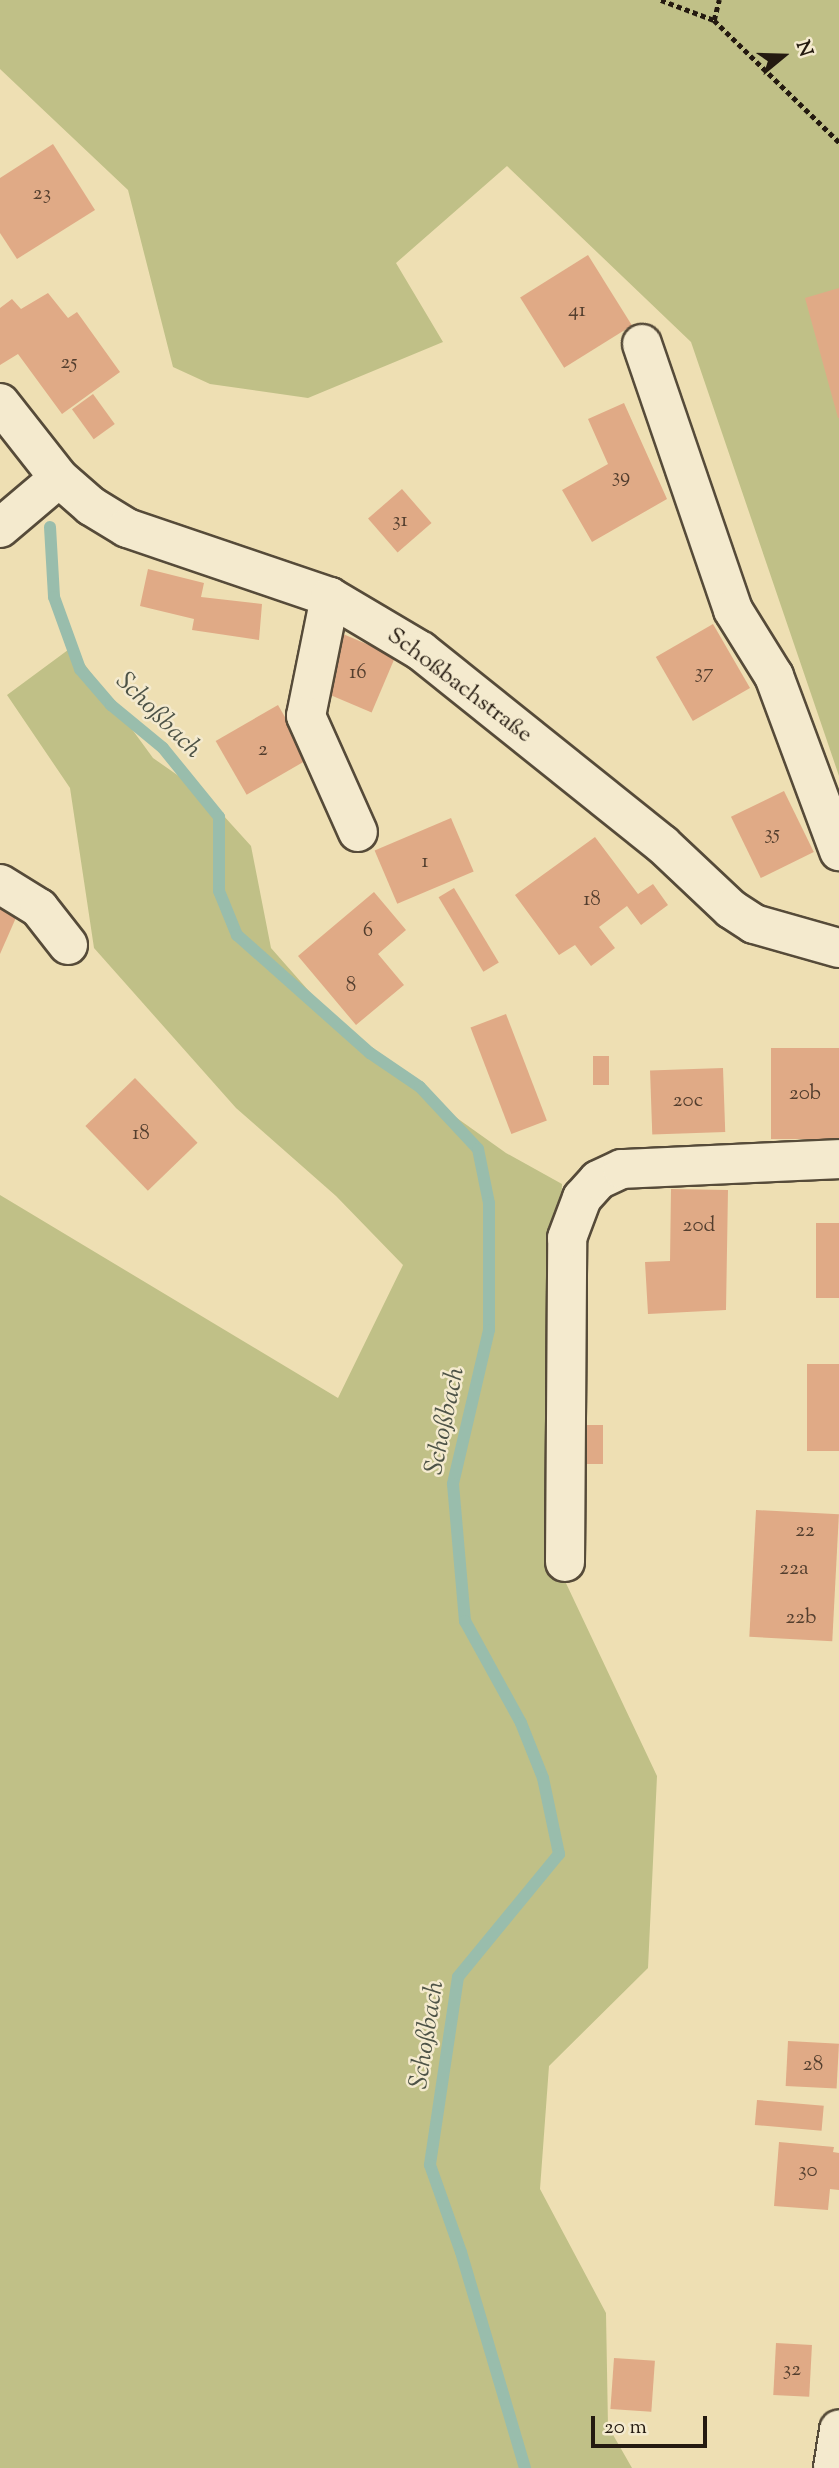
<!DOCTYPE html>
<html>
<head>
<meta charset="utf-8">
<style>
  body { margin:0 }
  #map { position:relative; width:839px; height:2468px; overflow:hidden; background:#eedfb3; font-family:"Sorts Mill Goudy",serif }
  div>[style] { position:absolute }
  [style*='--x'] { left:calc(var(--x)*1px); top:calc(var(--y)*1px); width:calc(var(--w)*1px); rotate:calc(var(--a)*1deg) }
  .green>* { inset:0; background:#c0c087 }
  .stream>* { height:12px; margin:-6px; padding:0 6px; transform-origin:6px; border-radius:6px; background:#99bdac }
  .building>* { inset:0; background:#e0aa86; transform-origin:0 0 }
  .path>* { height:4.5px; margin-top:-2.25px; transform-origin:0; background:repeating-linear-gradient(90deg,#241a10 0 5px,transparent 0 8.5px) }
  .roads { filter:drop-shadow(2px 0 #564b39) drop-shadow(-2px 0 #564b39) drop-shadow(0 2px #564b39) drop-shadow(0 -2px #564b39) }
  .minor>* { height:38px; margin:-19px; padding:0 19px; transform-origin:19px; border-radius:19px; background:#f4eace }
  span { translate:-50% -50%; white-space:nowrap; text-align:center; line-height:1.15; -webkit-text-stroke:5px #f4eace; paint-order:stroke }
  .number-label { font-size:21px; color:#533e2e }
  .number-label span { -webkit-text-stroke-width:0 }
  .street-label { font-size:24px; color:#241a10 }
  .water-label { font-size:26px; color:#4d5347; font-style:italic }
  .north { position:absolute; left:748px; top:21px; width:70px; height:70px; -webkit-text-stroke:5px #f4eace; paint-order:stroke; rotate:71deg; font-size:19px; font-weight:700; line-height:28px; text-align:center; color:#241a10 }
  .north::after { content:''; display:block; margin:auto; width:24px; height:32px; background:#241a10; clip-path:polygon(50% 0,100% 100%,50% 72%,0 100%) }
  .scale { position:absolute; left:591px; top:2416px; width:116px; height:32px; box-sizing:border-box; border:4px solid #241a10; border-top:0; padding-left:9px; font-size:21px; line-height:24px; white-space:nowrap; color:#241a10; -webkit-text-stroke:5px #f4eace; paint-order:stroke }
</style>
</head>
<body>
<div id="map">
  <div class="green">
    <i style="clip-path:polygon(0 0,839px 0,839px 776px,691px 342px,507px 166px,396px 263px,443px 342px,308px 398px,210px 384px,173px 367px,128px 190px,0 69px)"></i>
    <i style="clip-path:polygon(72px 647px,153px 758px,203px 793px,251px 846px,271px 948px,360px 1049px,506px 1153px,562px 1184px,548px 1545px,657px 1776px,648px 1968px,549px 2066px,540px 2189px,606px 2313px,608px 2426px,632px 2468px,0 2468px,0 1195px,338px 1398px,403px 1265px,336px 1196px,236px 1108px,94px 948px,70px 788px,7px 695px)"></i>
  </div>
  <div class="stream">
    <i style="--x:50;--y:527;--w:70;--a:86.7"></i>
    <i style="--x:54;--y:597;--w:77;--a:70.1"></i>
    <i style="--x:80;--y:669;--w:48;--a:49.3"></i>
    <i style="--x:111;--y:705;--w:67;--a:39.6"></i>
    <i style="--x:163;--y:748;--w:89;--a:50.9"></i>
    <i style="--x:219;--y:817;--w:74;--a:90"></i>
    <i style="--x:219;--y:891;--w:48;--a:67.8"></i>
    <i style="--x:237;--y:935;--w:178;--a:41.6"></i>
    <i style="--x:370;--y:1053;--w:60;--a:34.2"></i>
    <i style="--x:420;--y:1087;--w:85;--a:46.9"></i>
    <i style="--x:478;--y:1149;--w:55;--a:78.5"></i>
    <i style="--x:489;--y:1203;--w:127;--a:90"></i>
    <i style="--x:489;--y:1330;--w:158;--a:103.2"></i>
    <i style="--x:453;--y:1484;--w:138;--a:85"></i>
    <i style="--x:465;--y:1621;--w:116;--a:61.2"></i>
    <i style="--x:521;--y:1723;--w:59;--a:68.2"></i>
    <i style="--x:543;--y:1778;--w:78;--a:78.1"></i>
    <i style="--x:559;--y:1854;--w:159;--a:129.4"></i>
    <i style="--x:458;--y:1977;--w:190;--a:98.5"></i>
    <i style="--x:430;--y:2165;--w:92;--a:70.4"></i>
    <i style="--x:461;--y:2252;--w:225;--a:73.5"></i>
  </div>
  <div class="building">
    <i style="clip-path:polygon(53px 144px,95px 210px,17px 259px,0 233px,0 178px)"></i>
    <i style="left:588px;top:255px;width:83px;height:80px;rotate:58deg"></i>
    <i style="clip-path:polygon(839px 288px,839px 418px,838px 418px,805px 298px)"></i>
    <i style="clip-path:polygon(48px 293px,68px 318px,77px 312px,120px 372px,62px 414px,18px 354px,0 365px,0 308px,12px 299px,21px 309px)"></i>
    <i style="left:93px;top:394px;width:37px;height:26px;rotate:54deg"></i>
    <i style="clip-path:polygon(624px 403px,667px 499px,592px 542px,562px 490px,608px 464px,588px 419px)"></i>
    <i style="left:402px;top:489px;width:45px;height:45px;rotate:49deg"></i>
    <i style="clip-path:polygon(148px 569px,204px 583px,201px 597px,262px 604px,259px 640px,192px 630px,194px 619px,140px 606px)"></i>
    <i style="left:713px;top:624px;width:74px;height:66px;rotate:60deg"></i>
    <i style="left:343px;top:634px;width:57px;height:61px;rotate:23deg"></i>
    <i style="left:278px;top:705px;width:62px;height:72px;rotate:60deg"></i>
    <i style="left:784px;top:791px;width:68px;height:59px;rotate:64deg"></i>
    <i style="left:451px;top:818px;width:58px;height:83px;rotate:67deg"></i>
    <i style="clip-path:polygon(595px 837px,638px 894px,653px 884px,668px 905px,641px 925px,627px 906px,599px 927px,615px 948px,591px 966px,575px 945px,559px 955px,515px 895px)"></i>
    <i style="left:454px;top:888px;width:87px;height:18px;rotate:59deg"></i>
    <i style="clip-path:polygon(374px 892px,406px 930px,378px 954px,404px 985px,356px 1025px,298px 956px)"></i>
    <i style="clip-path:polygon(0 894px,22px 904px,0 954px)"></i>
    <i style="left:506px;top:1014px;width:114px;height:38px;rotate:69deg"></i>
    <i style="left:839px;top:1048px;width:91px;height:68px;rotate:90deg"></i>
    <i style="left:593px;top:1056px;width:16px;height:29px"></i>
    <i style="left:723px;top:1068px;width:64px;height:73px;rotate:88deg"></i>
    <i style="left:135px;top:1078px;width:90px;height:69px;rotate:46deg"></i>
    <i style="clip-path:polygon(671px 1189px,728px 1190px,726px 1310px,648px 1314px,645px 1262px,670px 1261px)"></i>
    <i style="left:816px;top:1223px;width:23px;height:75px"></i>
    <i style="left:807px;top:1364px;width:32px;height:87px"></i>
    <i style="left:576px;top:1425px;width:27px;height:39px"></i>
    <i style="left:756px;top:1510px;width:83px;height:127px;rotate:3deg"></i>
    <i style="left:788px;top:2041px;width:51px;height:45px;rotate:3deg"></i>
    <i style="left:757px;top:2100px;width:67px;height:25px;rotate:5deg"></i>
    <i style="clip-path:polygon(779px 2142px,834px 2147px,833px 2152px,839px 2153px,839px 2190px,830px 2189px,828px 2210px,774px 2206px)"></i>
    <i style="left:776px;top:2343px;width:36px;height:52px;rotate:3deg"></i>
    <i style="left:614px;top:2358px;width:41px;height:51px;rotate:4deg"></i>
  </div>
  <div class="path">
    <i style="--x:661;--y:0;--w:57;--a:20.7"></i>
    <i style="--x:714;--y:20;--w:175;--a:44.3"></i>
    <i style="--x:714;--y:20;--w:21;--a:-76"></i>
  </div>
  <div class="roads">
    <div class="minor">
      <i style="--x:642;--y:344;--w:281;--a:71.1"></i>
      <i style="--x:733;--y:610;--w:78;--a:58.2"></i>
      <i style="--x:774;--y:676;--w:187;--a:69.6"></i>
      <i style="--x:0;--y:403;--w:95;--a:51.8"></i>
      <i style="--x:59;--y:478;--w:43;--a:41.2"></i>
      <i style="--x:91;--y:506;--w:42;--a:31.4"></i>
      <i style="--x:127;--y:528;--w:214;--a:18.8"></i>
      <i style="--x:330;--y:597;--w:106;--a:30.7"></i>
      <i style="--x:421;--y:651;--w:309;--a:38.7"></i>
      <i style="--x:662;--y:844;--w:95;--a:43.3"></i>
      <i style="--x:731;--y:909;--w:27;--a:33"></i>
      <i style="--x:754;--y:924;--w:88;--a:15.8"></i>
      <i style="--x:0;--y:528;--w:77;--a:-40.3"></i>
      <i style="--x:330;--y:597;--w:121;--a:101.4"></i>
      <i style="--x:306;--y:716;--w:127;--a:65.9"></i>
      <i style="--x:0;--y:884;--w:46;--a:31.6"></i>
      <i style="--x:39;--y:908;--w:47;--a:51.9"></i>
      <i style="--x:565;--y:1562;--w:324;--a:-89.6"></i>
      <i style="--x:567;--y:1238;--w:43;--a:-69.4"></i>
      <i style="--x:582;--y:1198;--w:24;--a:-48"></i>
      <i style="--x:598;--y:1180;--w:26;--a:-25"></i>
      <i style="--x:622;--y:1169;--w:217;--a:-2.6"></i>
      <i style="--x:833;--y:2468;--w:39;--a:-81"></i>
    </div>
  </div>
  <div class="number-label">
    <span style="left:42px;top:194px">23</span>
    <span style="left:577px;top:311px">41</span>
    <span style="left:69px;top:363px">25</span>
    <span style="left:621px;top:477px">39</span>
    <span style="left:400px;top:521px">31</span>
    <span style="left:358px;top:673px">16</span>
    <span style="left:704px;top:673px">37</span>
    <span style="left:263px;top:750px">2</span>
    <span style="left:772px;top:834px">35</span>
    <span style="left:425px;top:862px">1</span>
    <span style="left:592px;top:900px">18</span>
    <span style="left:368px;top:931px">6</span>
    <span style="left:351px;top:986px">8</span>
    <span style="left:805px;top:1094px">20b</span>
    <span style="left:688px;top:1101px">20c</span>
    <span style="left:141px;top:1134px">18</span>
    <span style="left:699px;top:1226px">20d</span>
    <span style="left:805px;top:1531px">22</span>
    <span style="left:794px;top:1569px">22a</span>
    <span style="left:801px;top:1618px">22b</span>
    <span style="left:813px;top:2065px">28</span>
    <span style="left:808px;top:2171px">30</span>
    <span style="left:792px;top:2370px">32</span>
  </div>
  <div class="street-label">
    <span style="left:459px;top:686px;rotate:37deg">Schoßbachstraße</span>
  </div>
  <div class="water-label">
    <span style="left:158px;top:716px;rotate:45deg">Schoßbach</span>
    <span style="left:446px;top:1421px;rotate:-78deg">Schoßbach</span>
    <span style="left:428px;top:2035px;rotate:-81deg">Schoßbach</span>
  </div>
  <div class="north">N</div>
  <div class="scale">20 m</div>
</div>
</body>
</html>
